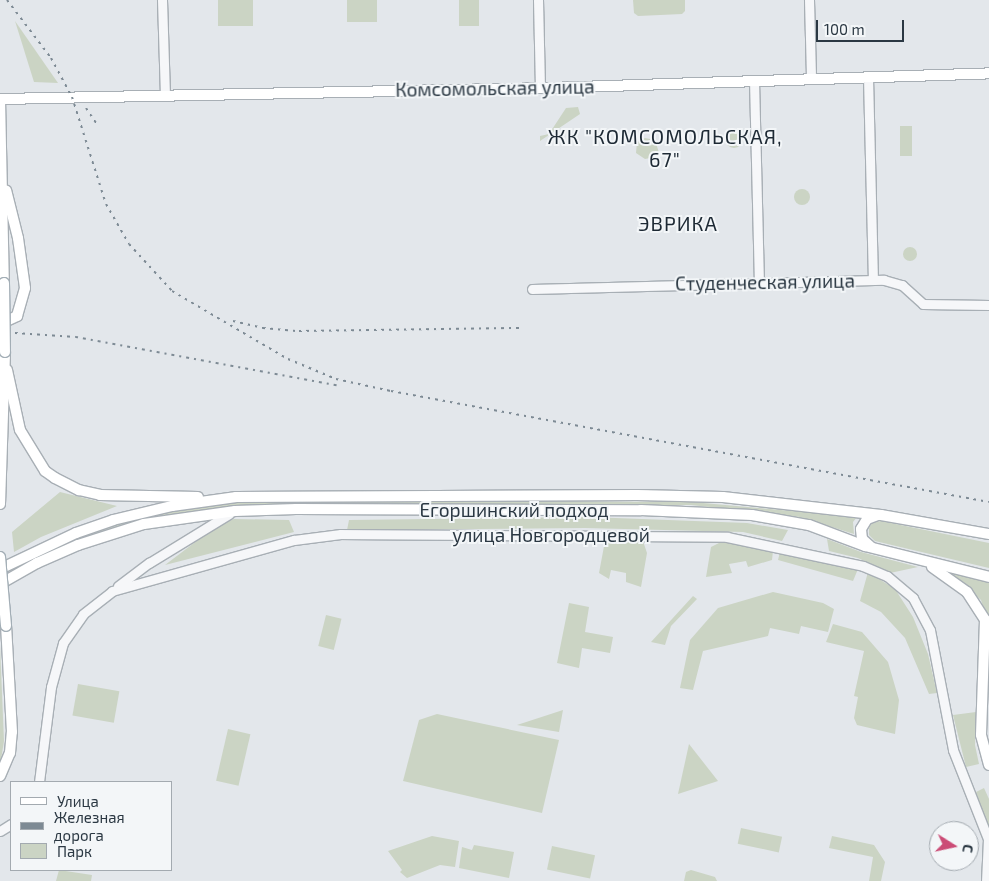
<!DOCTYPE html>
<html>
<head>
<meta charset="utf-8">
<style>
  body { margin:0 }
  #map { position:relative; width:989px; height:881px; overflow:hidden; background:#e3e7eb; font-family:"Exo 2",sans-serif }
  div>[style] { position:absolute }
  [style*='--x'] { left:calc(var(--x)*1px); top:calc(var(--y)*1px); width:calc(var(--w)*1px); rotate:calc(var(--a)*1deg) }
  .green>* { inset:0; background:#cbd4c4; transform-origin:0 0 }
  .round { border-radius:50% }
  .roads { filter:drop-shadow(1px 0 #a8afb5) drop-shadow(-1px 0 #a8afb5) drop-shadow(0 1px #a8afb5) drop-shadow(0 -1px #a8afb5) }
  .minor>* { height:9px; margin:-4.5px; padding:0 4.5px; transform-origin:4.5px; border-radius:4.5px; background:#f6f7f9 }
  .major>* { height:10px; margin:-5px; padding:0 5px; transform-origin:5px; border-radius:5px; background:#fff }
  .rail>* { height:2px; margin-top:-1px; transform-origin:0; background:repeating-linear-gradient(90deg,#7d8a94 0 2.5px,transparent 0 7.5px) }
  .bridges { filter:drop-shadow(1px 0 #a3aeb6) drop-shadow(-1px 0 #a3aeb6) drop-shadow(0 1px #a3aeb6) drop-shadow(0 -1px #a3aeb6) }
  .major-bridge>* { height:10px; margin:-5px; padding:0 5px; transform-origin:5px; border-radius:5px; background:#fff }
  span { translate:-50% -50%; white-space:nowrap; text-align:center; line-height:1.15; -webkit-text-stroke:4px #f3f6f8; paint-order:stroke }
  .street-label { font-size:19px; color:#2b3843 }
  .neighbourhood-label { font-size:20px; color:#1d2934; letter-spacing:1px }
  .legend { position:absolute; left:10px; top:781px; width:162px; height:90px; box-sizing:border-box; background:#f3f6f8; border:1px solid #a3aab0; margin:0; padding:6px 9px; list-style:none; font-size:15px; color:#2b3843 }
  .legend li { display:flex; align-items:center; gap:10px; height:25px }
  .legend b { width:25px; border:1px solid #a3aab0 }
  .north { position:absolute; left:929px; top:821px; width:50px; height:50px; box-sizing:border-box; background:#f3f6f8; border:1px solid #a3aab0; border-radius:50%; rotate:100deg; font-size:14px; font-weight:700; line-height:20px; text-align:center; color:#2b3843 }
  .north::after { content:''; display:block; margin:auto; width:18px; height:22px; background:#cb4c76; clip-path:polygon(50% 0,100% 100%,50% 72%,0 100%) }
  .scale { position:absolute; left:816px; top:20px; width:88px; height:22px; box-sizing:border-box; border:2px solid #2b3843; border-top:0; padding-left:6px; font-size:15px; line-height:18px; white-space:nowrap; color:#2b3843; -webkit-text-stroke:4px #f3f6f8; paint-order:stroke }
</style>
</head>
<body>
<div id="map">
  <div class="green">
    <i style="left:218px;top:0;width:35px;height:26px"></i>
    <i style="left:347px;top:0;width:30px;height:22px"></i>
    <i style="left:459px;top:0;width:20px;height:26px"></i>
    <i style="clip-path:polygon(633px 0,685px 0,685px 11px,682px 14px,638px 16px,634px 13px)"></i>
    <i style="clip-path:polygon(15px 21px,58px 83px,34px 82px)"></i>
    <i style="clip-path:polygon(578px 107px,580px 114px,540px 141px,540px 136px,549px 134px,566px 108px)"></i>
    <i style="left:900px;top:126px;width:12px;height:30px"></i>
    <i class="round" style="left:725px;top:130px;width:18px;height:18px"></i>
    <i style="clip-path:polygon(645px 138px,655px 140px,660px 156px,645px 159px,636px 153px,637px 142px)"></i>
    <i class="round" style="left:794px;top:189px;width:16px;height:16px"></i>
    <i class="round" style="left:903px;top:247px;width:14px;height:14px"></i>
    <i style="clip-path:polygon(60px 492px,117px 506px,41px 537px,14px 552px,12px 532px)"></i>
    <i style="clip-path:polygon(294px 500px,294px 505px,229px 506px,159px 517px,66px 546px,11px 573px,9px 569px,102px 527px,157px 512px,229px 502px)"></i>
    <i style="clip-path:polygon(312px 500px,692px 502px,857px 517px,853px 522px,854px 534px,800px 517px,691px 505px,312px 505px)"></i>
    <i style="clip-path:polygon(589px 517px,747px 523px,788px 530px,782px 541px,743px 532px,585px 528px,347px 530px,349px 520px)"></i>
    <i style="clip-path:polygon(234px 519px,289px 520px,294px 532px,165px 565px,215px 527px)"></i>
    <i style="clip-path:polygon(881px 521px,989px 543px,989px 568px,875px 541px,869px 535px,869px 528px,872px 523px)"></i>
    <i style="clip-path:polygon(827px 539px,861px 552px,918px 567px,890px 573px,858px 558px,829px 551px)"></i>
    <i style="clip-path:polygon(605px 541px,643px 541px,647px 553px,641px 587px,626px 582px,626px 573px,611px 570px,609px 579px,599px 573px)"></i>
    <i style="clip-path:polygon(721px 542px,773px 551px,772px 560px,748px 567px,746px 561px,729px 564px,732px 573px,706px 577px,711px 547px)"></i>
    <i style="clip-path:polygon(780px 552px,858px 569px,853px 581px,778px 560px)"></i>
    <i style="clip-path:polygon(868px 572px,895px 589px,913px 617px,928px 654px,937px 693px,929px 694px,905px 638px,881px 612px,860px 601px)"></i>
    <i style="clip-path:polygon(951px 573px,989px 582px,989px 625px,981px 600px)"></i>
    <i style="clip-path:polygon(773px 592px,823px 603px,834px 609px,828px 632px,801px 626px,799px 634px,770px 628px,768px 636px,703px 651px,693px 690px,680px 688px,690px 640px,718px 608px)"></i>
    <i style="clip-path:polygon(693px 596px,697px 599px,671px 626px,665px 645px,651px 642px)"></i>
    <i style="clip-path:polygon(569px 603px,589px 607px,585px 632px,613px 637px,610px 653px,582px 648px,579px 668px,557px 663px)"></i>
    <i style="left:326px;top:615px;width:16px;height:32px;rotate:14deg"></i>
    <i style="clip-path:polygon(833px 624px,862px 632px,888px 662px,899px 700px,895px 734px,857px 725px,854px 718px,858px 697px,854px 696px,864px 651px,826px 642px)"></i>
    <i style="clip-path:polygon(0 645px,4px 741px,0 766px)"></i>
    <i style="left:78px;top:684px;width:42px;height:32px;rotate:10deg"></i>
    <i style="clip-path:polygon(563px 710px,559px 732px,517px 725px)"></i>
    <i style="clip-path:polygon(976px 712px,975px 745px,979px 764px,966px 767px,953px 715px)"></i>
    <i style="clip-path:polygon(437px 714px,559px 740px,542px 813px,403px 781px,419px 720px)"></i>
    <i style="left:228px;top:729px;width:23px;height:53px;rotate:13deg"></i>
    <i style="clip-path:polygon(689px 744px,718px 781px,678px 794px)"></i>
    <i style="clip-path:polygon(984px 788px,989px 799px,989px 830px,976px 792px)"></i>
    <i style="left:741px;top:828px;width:42px;height:16px;rotate:12deg"></i>
    <i style="clip-path:polygon(432px 836px,459px 841px,455px 867px,440px 865px,407px 878px,400px 872px,402px 870px,388px 851px)"></i>
    <i style="clip-path:polygon(832px 836px,874px 845px,885px 862px,881px 881px,869px 881px,873px 857px,829px 848px)"></i>
    <i style="clip-path:polygon(474px 845px,514px 852px,509px 878px,459px 868px,462px 847px,472px 850px)"></i>
    <i style="left:552px;top:846px;width:44px;height:24px;rotate:12deg"></i>
    <i style="clip-path:polygon(59px 870px,92px 875px,91px 881px,56px 881px)"></i>
    <i style="clip-path:polygon(691px 870px,715px 877px,717px 881px,684px 881px,686px 872px)"></i>
  </div>
  <div class="roads">
    <div class="minor">
      <i style="--x:162;--y:0;--w:96;--a:88.2"></i>
      <i style="--x:538;--y:0;--w:88;--a:88.7"></i>
      <i style="--x:809;--y:0;--w:79;--a:88.5"></i>
      <i style="--x:868;--y:77;--w:203;--a:88.6"></i>
      <i style="--x:754;--y:80;--w:203;--a:88.6"></i>
      <i style="--x:532;--y:289;--w:352;--a:-1.5"></i>
      <i style="--x:884;--y:280;--w:19;--a:16"></i>
      <i style="--x:902;--y:285;--w:28;--a:42"></i>
      <i style="--x:923;--y:304;--w:66;--a:0.9"></i>
      <i style="--x:118;--y:586;--w:39;--a:-37"></i>
      <i style="--x:149;--y:563;--w:94;--a:-31.5"></i>
      <i style="--x:39;--y:782;--w:96;--a:-82.8"></i>
      <i style="--x:51;--y:687;--w:46;--a:-74.7"></i>
      <i style="--x:63;--y:643;--w:35;--a:-55"></i>
      <i style="--x:83;--y:614;--w:37;--a:-38"></i>
      <i style="--x:112;--y:591;--w:189;--a:-15.7"></i>
      <i style="--x:294;--y:540;--w:47;--a:-7.3"></i>
      <i style="--x:341;--y:534;--w:386;--a:0.4"></i>
      <i style="--x:727;--y:537;--w:139;--a:12"></i>
      <i style="--x:863;--y:566;--w:26;--a:23"></i>
      <i style="--x:887;--y:576;--w:34;--a:40"></i>
      <i style="--x:913;--y:598;--w:36;--a:62"></i>
      <i style="--x:930;--y:630;--w:122;--a:79.1"></i>
      <i style="--x:953;--y:750;--w:96;--a:68.5"></i>
      <i style="--x:988;--y:839;--w:42;--a:92.7"></i>
      <i style="--x:0;--y:831;--w:13;--a:-32"></i>
    </div>
    <div class="major">
      <i style="--x:0;--y:99;--w:548;--a:-1.15"></i>
      <i style="--x:548;--y:88;--w:441;--a:-1.9"></i>
      <i style="--x:0;--y:99;--w:184;--a:88.8"></i>
      <i style="--x:0;--y:324;--w:19;--a:-25"></i>
      <i style="--x:17;--y:316;--w:29;--a:-74"></i>
      <i style="--x:25;--y:288;--w:50;--a:-98"></i>
      <i style="--x:18;--y:238;--w:49;--a:-104"></i>
      <i style="--x:7;--y:370;--w:61;--a:77.8"></i>
      <i style="--x:20;--y:430;--w:48;--a:58.6"></i>
      <i style="--x:45;--y:471;--w:12;--a:35"></i>
      <i style="--x:55;--y:478;--w:27;--a:27"></i>
      <i style="--x:79;--y:490;--w:22;--a:13"></i>
      <i style="--x:100;--y:495;--w:98;--a:1.2"></i>
      <i style="--x:0;--y:504;--w:152;--a:-88.1"></i>
      <i style="--x:871;--y:547;--w:12;--a:-138"></i>
      <i style="--x:862;--y:539;--w:10;--a:-96"></i>
      <i style="--x:861;--y:529;--w:12;--a:-59"></i>
      <i style="--x:867;--y:519;--w:12;--a:-20"></i>
      <i style="--x:932;--y:567;--w:43;--a:35.5"></i>
      <i style="--x:967;--y:592;--w:33;--a:57"></i>
      <i style="--x:985;--y:620;--w:115;--a:92"></i>
      <i style="--x:981;--y:735;--w:31;--a:75"></i>
      <i style="--x:0;--y:569;--w:84;--a:-25.3"></i>
      <i style="--x:76;--y:533;--w:39;--a:-19"></i>
      <i style="--x:113;--y:520;--w:61;--a:-13.3"></i>
      <i style="--x:172;--y:506;--w:65;--a:-8"></i>
      <i style="--x:236;--y:497;--w:401;--a:-0.3"></i>
      <i style="--x:637;--y:495;--w:86;--a:1.3"></i>
      <i style="--x:723;--y:497;--w:159;--a:6.5"></i>
      <i style="--x:881;--y:515;--w:110;--a:10"></i>
      <i style="--x:0;--y:584;--w:43;--a:-29.6"></i>
      <i style="--x:37;--y:563;--w:45;--a:-23.7"></i>
      <i style="--x:78;--y:545;--w:69;--a:-17.7"></i>
      <i style="--x:144;--y:524;--w:92;--a:-8.1"></i>
      <i style="--x:235;--y:511;--w:61;--a:-1.9"></i>
      <i style="--x:296;--y:509;--w:345;--a:0.2"></i>
      <i style="--x:641;--y:510;--w:111;--a:2.6"></i>
      <i style="--x:752;--y:515;--w:58;--a:10"></i>
      <i style="--x:809;--y:525;--w:60;--a:20.6"></i>
      <i style="--x:865;--y:546;--w:128;--a:14"></i>
      <i style="--x:0;--y:776;--w:25;--a:-67"></i>
      <i style="--x:10;--y:753;--w:21;--a:-85"></i>
      <i style="--x:12;--y:732;--w:106;--a:-93.2"></i>
    </div>
  </div>
  <div class="rail">
    <i style="--x:7;--y:0;--w:73;--a:52.8"></i>
    <i style="--x:51;--y:58;--w:44;--a:61.7"></i>
    <i style="--x:72;--y:97;--w:112;--a:72.4"></i>
    <i style="--x:106;--y:204;--w:46;--a:60.1"></i>
    <i style="--x:129;--y:244;--w:64;--a:47.5"></i>
    <i style="--x:172;--y:291;--w:134;--a:30.4"></i>
    <i style="--x:288;--y:359;--w:52;--a:22.6"></i>
    <i style="--x:336;--y:379;--w:56;--a:12.3"></i>
    <i style="--x:391;--y:391;--w:608;--a:10.52"></i>
    <i style="--x:86;--y:108;--w:22;--a:56"></i>
    <i style="--x:233;--y:321;--w:31;--a:13"></i>
    <i style="--x:263;--y:328;--w:36;--a:5"></i>
    <i style="--x:299;--y:331;--w:222;--a:-0.8"></i>
    <i style="--x:0;--y:332;--w:76;--a:3.8"></i>
    <i style="--x:76;--y:337;--w:269;--a:10.5"></i>
  </div>
  <div class="bridges">
    <div class="major-bridge">
      <i style="--x:4;--y:283;--w:69;--a:89.2"></i>
      <i style="--x:0;--y:557;--w:69;--a:85"></i>
    </div>
  </div>
  <div class="street-label">
    <span style="left:495px;top:88px;rotate:-1deg">Комсомольская улица</span>
    <span style="left:765px;top:282px;rotate:-1deg">Студенческая улица</span>
    <span style="left:514px;top:510px">Егоршинский подход</span>
    <span style="left:551px;top:535px">улица Новгородцевой</span>
  </div>
  <div class="neighbourhood-label">
    <span style="left:665px;top:148px">ЖК "КОМСОМОЛЬСКАЯ,<br>67"</span>
    <span style="left:678px;top:223px">ЭВРИКА</span>
  </div>
  <ul class="legend">
  <li><b style="height:6px;background:#fff"></b>Улица</li>
  <li><b style="height:6px;background:#7d8a94"></b>Железная дорога</li>
  <li><b style="height:14px;background:#cbd4c4"></b>Парк</li>
  </ul>
  <div class="north">С</div>
  <div class="scale">100 m</div>
</div>
</body>
</html>
